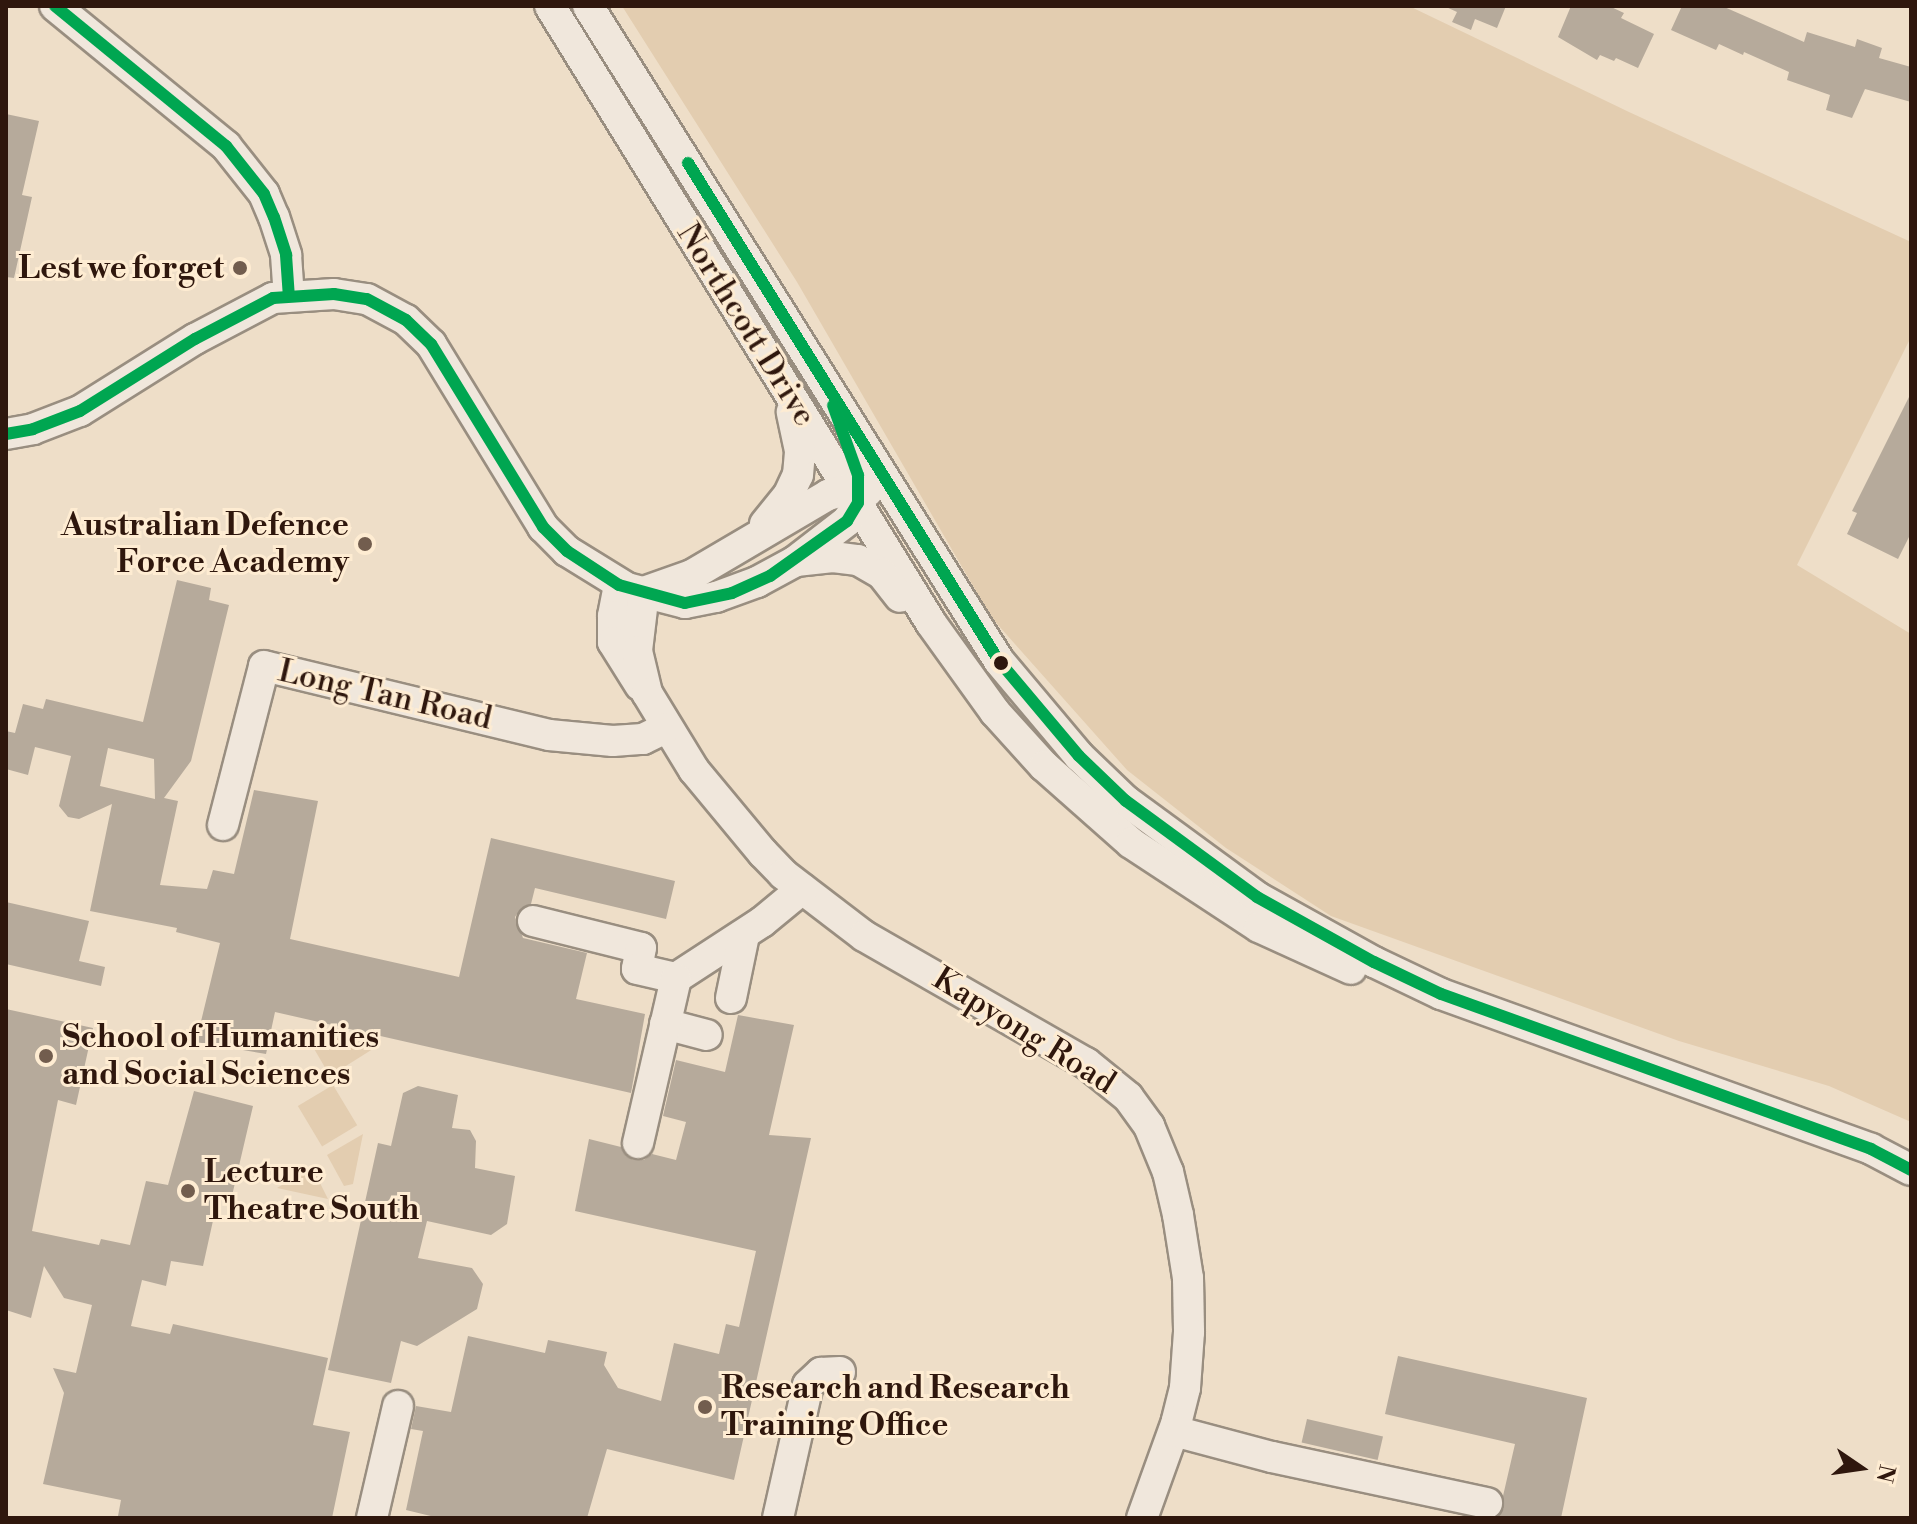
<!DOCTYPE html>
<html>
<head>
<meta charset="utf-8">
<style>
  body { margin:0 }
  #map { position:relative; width:1917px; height:1524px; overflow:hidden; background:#eedec8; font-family:"Libre Bodoni",serif }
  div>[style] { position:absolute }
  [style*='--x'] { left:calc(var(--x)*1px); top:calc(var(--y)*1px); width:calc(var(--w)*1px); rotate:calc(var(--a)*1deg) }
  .green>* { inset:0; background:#e3cdb0; transform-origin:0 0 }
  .building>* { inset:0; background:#b6aa9b; transform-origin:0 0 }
  .roads { filter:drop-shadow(2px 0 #998e80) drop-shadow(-2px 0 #998e80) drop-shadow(0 2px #998e80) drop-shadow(0 -2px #998e80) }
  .minor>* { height:30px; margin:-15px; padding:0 15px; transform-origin:15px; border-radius:15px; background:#f0e7dc }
  .bus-1>* { height:12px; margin:-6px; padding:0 6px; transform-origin:6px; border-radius:6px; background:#00a651 }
  .dots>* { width:22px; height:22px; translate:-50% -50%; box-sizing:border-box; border:4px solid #feecd2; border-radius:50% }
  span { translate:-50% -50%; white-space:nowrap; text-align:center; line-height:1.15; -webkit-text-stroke:6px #feecd2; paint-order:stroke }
  .poi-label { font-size:32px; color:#2f170d; font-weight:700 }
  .right { translate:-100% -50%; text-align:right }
  .left { translate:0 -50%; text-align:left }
  .street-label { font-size:32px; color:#2f170d }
  .frame { position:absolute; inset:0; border:8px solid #2f170d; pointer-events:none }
  .north { position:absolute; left:1821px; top:1428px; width:80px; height:80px; -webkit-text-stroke:6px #feecd2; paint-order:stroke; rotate:103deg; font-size:22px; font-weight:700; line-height:32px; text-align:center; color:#2f170d }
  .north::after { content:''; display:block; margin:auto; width:28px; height:36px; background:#2f170d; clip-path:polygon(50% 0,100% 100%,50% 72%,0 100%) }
</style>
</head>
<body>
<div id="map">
  <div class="green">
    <i style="clip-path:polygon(622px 6px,1409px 6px,1629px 112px,1911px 242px,1911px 337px,1797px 565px,1911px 634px,1911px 1122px,1829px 1086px,1679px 1041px,1331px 916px,1226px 848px,1127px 770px,991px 617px,797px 282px)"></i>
    <i style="clip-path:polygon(303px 1030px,376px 1047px,330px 1076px)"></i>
    <i style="left:333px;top:1085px;width:47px;height:41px;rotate:59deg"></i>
    <i style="clip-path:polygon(363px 1134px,353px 1184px,344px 1186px,327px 1155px)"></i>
    <i style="clip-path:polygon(312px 1167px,328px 1199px,277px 1188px)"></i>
  </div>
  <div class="building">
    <i style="clip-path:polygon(1444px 6px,1506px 6px,1497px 28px,1475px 19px,1471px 30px,1452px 22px,1457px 12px)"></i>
    <i style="clip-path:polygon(1571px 6px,1609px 6px,1624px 13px,1621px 18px,1654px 34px,1638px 68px,1616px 58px,1614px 61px,1600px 55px,1597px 60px,1558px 37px)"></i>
    <i style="clip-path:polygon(1682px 6px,1722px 6px,1804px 42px,1807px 32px,1855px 47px,1857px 39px,1882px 48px,1879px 58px,1911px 67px,1911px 102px,1865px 89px,1852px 118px,1826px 110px,1830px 95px,1787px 80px,1789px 72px,1744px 52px,1743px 55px,1719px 44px,1716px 50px,1671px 30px)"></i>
    <i style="clip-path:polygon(6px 114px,39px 121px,22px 195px,32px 197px,14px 278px,6px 277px)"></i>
    <i style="clip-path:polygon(1911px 393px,1911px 533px,1898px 559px,1847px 534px,1857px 513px,1852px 511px)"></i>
    <i style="clip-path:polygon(evenodd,177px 580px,211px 588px,209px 600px,229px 605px,191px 761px,164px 798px,178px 801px,160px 885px,207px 889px,213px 870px,234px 874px,254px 790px,318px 801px,290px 939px,459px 977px,491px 838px,675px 881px,666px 919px,535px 888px,531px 904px,521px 908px,515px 917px,523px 938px,587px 953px,576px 999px,645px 1014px,631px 1093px,275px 1012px,266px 1054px,196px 1042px,220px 943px,176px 932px,177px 928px,90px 911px,112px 804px,79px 819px,68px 817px,59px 806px,71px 756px,35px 747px,28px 775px,6px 769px,6px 731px,15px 733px,23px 704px,43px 709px,46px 699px,143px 722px,177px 580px,108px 748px,154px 759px,155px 799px,100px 786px,108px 748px)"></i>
    <i style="clip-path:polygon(6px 902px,89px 921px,79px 961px,105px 967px,101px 986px,6px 964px)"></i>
    <i style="clip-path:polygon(6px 1009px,93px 1028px,76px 1105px,58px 1100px,32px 1231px,99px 1245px,101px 1239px,130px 1245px,146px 1181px,168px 1185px,194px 1091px,253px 1106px,231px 1200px,218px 1198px,203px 1266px,171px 1261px,166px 1286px,142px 1280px,131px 1326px,170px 1334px,173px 1324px,328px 1358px,313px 1425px,350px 1432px,332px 1518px,131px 1518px,118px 1516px,121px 1500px,43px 1484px,64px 1393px,53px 1368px,76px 1373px,92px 1305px,64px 1298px,44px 1266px,31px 1318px,6px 1310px)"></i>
    <i style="clip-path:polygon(738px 1015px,794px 1025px,769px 1135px,811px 1138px,734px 1480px,607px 1449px,587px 1518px,439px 1518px,406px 1510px,423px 1431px,411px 1429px,416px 1406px,451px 1412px,468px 1336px,545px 1353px,548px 1340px,607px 1352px,604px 1365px,618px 1388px,661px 1401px,674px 1343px,719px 1354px,726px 1324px,739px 1327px,756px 1251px,575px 1211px,589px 1139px,621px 1147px,633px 1160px,644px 1160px,652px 1154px,676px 1160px,686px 1122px,663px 1116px,676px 1060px,725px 1072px)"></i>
    <i style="clip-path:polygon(418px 1086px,458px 1095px,452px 1128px,470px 1130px,476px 1141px,475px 1168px,515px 1176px,507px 1224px,491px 1235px,427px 1221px,418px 1258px,472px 1268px,483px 1284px,477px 1309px,417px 1346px,401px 1341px,391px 1383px,328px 1370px,378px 1143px,391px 1146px,403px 1093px)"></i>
    <i style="clip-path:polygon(1398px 1356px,1587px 1398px,1561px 1518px,1499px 1516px,1504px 1508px,1503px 1496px,1515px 1444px,1385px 1414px)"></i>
    <i style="left:1307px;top:1419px;width:78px;height:24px;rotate:13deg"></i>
  </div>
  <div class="roads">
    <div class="minor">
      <i style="--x:55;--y:6;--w:221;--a:39.3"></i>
      <i style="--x:226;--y:146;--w:61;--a:51.6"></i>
      <i style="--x:264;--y:194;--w:25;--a:67"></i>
      <i style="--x:274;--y:217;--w:40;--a:72"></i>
      <i style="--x:286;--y:255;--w:39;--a:86"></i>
      <i style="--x:550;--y:6;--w:725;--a:58.3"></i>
      <i style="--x:931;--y:623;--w:110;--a:54.3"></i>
      <i style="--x:995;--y:712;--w:73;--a:47.8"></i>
      <i style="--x:1044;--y:766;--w:116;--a:41.5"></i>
      <i style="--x:1131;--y:843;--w:153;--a:33.3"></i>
      <i style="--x:1259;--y:927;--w:101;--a:24.5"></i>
      <i style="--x:588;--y:6;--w:773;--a:57.89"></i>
      <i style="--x:999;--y:661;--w:124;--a:49.9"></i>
      <i style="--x:1079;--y:756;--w:65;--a:43.8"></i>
      <i style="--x:1126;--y:801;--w:162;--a:36.2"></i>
      <i style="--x:1257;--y:897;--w:134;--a:29.1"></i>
      <i style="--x:1374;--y:962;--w:74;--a:25.5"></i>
      <i style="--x:1441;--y:994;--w:457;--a:19.8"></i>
      <i style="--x:1871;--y:1149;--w:45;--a:27.7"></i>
      <i style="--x:6;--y:434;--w:27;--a:-10"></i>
      <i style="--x:33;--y:429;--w:50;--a:-21"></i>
      <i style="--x:80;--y:411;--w:136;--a:-32.1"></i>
      <i style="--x:195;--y:339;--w:88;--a:-27.7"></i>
      <i style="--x:273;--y:298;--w:61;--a:-3.8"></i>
      <i style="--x:334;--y:294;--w:33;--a:9"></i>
      <i style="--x:367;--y:299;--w:44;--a:28.3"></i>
      <i style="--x:406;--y:320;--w:35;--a:44"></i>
      <i style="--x:431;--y:344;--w:215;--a:58.5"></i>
      <i style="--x:543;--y:527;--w:34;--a:45"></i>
      <i style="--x:567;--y:551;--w:70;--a:31.7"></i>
      <i style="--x:627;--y:588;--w:60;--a:14.5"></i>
      <i style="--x:685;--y:603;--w:32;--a:-11"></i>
      <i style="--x:716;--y:597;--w:44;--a:-20.1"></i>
      <i style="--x:757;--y:582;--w:42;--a:-28.4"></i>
      <i style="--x:794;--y:562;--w:67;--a:-37.7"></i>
      <i style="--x:847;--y:521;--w:16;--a:-55"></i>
      <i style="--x:856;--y:508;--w:22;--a:-82"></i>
      <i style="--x:765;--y:524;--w:36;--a:-51"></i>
      <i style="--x:788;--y:496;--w:23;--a:-65"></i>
      <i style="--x:798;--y:475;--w:24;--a:-85"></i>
      <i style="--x:800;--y:451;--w:40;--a:-102"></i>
      <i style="--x:796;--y:561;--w:37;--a:-6"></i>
      <i style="--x:833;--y:557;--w:25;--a:7"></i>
      <i style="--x:858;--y:560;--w:28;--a:30"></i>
      <i style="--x:882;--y:574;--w:29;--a:52"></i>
      <i style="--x:619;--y:585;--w:32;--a:101"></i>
      <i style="--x:613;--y:616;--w:26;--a:90"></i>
      <i style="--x:613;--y:642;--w:51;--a:57.9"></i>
      <i style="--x:644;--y:592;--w:59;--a:96.8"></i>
      <i style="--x:637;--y:651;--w:43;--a:76.6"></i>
      <i style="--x:647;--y:693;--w:90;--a:58.6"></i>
      <i style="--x:694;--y:770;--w:108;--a:50.3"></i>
      <i style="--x:763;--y:853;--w:29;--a:46"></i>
      <i style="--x:783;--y:874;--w:102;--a:37.4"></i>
      <i style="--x:864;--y:936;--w:256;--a:29.8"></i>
      <i style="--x:1086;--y:1063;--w:54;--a:39"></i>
      <i style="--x:1128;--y:1097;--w:36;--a:54"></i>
      <i style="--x:1149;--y:1126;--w:50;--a:67.6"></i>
      <i style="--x:1168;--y:1172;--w:44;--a:76.9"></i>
      <i style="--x:1178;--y:1215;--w:64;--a:81"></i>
      <i style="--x:1188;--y:1278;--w:54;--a:88.9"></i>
      <i style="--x:1189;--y:1332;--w:56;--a:94.1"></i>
      <i style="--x:1185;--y:1388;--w:34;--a:104"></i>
      <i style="--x:1177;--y:1421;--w:103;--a:109.8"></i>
      <i style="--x:644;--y:592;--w:51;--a:-19.5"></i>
      <i style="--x:692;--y:575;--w:158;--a:-30.5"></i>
      <i style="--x:828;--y:495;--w:22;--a:-16"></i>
      <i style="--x:849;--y:489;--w:19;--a:6"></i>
      <i style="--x:223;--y:825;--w:164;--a:-75.5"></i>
      <i style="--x:264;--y:666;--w:293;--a:13.6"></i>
      <i style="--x:549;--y:735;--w:64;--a:5.4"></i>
      <i style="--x:613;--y:741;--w:30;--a:-4"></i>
      <i style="--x:643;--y:739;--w:25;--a:-26"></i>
      <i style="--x:533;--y:921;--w:111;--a:14"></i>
      <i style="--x:641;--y:948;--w:21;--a:101"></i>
      <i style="--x:637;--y:969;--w:40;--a:13"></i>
      <i style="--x:676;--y:978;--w:103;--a:-33.1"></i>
      <i style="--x:762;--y:922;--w:52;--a:-39.5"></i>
      <i style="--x:731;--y:998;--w:64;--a:-78.3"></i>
      <i style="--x:665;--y:1024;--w:43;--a:14.7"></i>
      <i style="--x:638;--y:1143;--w:169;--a:-77"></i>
      <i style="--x:1174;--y:1431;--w:101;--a:14.9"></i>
      <i style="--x:1272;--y:1457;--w:220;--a:12.1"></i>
      <i style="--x:372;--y:1518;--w:115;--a:-76.9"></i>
      <i style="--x:778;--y:1518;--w:136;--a:-77.3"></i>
      <i style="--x:808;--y:1385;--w:18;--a:-43"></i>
      <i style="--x:821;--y:1373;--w:19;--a:-3"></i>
    </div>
  </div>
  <div class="bus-1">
    <i style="--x:55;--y:6;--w:221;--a:39.3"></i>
    <i style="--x:226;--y:146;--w:61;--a:51.6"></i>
    <i style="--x:264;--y:194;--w:25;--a:67"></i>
    <i style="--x:274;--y:217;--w:40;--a:72"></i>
    <i style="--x:286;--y:255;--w:39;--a:86"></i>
    <i style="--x:688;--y:163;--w:587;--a:58.02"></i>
    <i style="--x:999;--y:661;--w:124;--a:49.9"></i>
    <i style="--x:1079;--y:756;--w:65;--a:43.8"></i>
    <i style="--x:1126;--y:801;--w:162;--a:36.2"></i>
    <i style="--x:1257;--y:897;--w:134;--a:29.1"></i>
    <i style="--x:1374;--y:962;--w:74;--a:25.5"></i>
    <i style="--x:1441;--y:994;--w:457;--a:19.8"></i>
    <i style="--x:1871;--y:1149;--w:45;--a:27.7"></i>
    <i style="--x:6;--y:434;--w:27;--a:-10"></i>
    <i style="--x:33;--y:429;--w:50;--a:-21"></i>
    <i style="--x:80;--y:411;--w:136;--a:-32.1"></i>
    <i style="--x:195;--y:339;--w:88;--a:-27.7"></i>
    <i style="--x:273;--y:298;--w:61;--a:-3.8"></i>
    <i style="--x:334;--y:294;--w:33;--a:9"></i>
    <i style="--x:367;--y:299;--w:44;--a:28.3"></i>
    <i style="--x:406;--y:320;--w:35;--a:44"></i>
    <i style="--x:431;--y:344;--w:215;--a:58.5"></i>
    <i style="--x:543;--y:527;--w:34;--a:45"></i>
    <i style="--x:567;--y:551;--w:62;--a:33.2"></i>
    <i style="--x:619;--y:585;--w:68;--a:15.3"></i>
    <i style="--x:685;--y:603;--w:48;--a:-12"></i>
    <i style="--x:732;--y:593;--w:42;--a:-24.1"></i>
    <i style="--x:770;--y:576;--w:95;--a:-35.5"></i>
    <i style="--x:847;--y:521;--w:21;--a:-59"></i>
    <i style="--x:858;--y:503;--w:28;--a:-90"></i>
    <i style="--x:858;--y:475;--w:74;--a:-109.7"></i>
  </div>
  <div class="dots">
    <i style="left:240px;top:268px;background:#725d4e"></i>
    <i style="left:365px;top:544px;background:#725d4e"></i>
    <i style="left:1001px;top:663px;background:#2f170d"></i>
    <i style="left:46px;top:1056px;background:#725d4e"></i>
    <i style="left:188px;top:1191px;background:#725d4e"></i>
    <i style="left:705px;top:1407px;background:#725d4e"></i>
  </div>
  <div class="poi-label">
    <span class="right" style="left:224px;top:268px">Lest we forget</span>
    <span class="right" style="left:349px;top:544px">Australian Defence<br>Force Academy</span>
    <span class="left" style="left:62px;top:1056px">School of Humanities<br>and Social Sciences</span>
    <span class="left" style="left:204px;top:1191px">Lecture<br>Theatre South</span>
    <span class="left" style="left:721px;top:1407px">Research and Research<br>Training Office</span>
  </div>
  <div class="street-label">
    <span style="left:746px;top:325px;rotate:58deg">Northcott Drive</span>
    <span style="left:385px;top:695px;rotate:13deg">Long Tan Road</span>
    <span style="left:1024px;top:1031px;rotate:32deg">Kapyong Road</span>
  </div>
  <div class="frame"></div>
  <div class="north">N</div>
</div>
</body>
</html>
